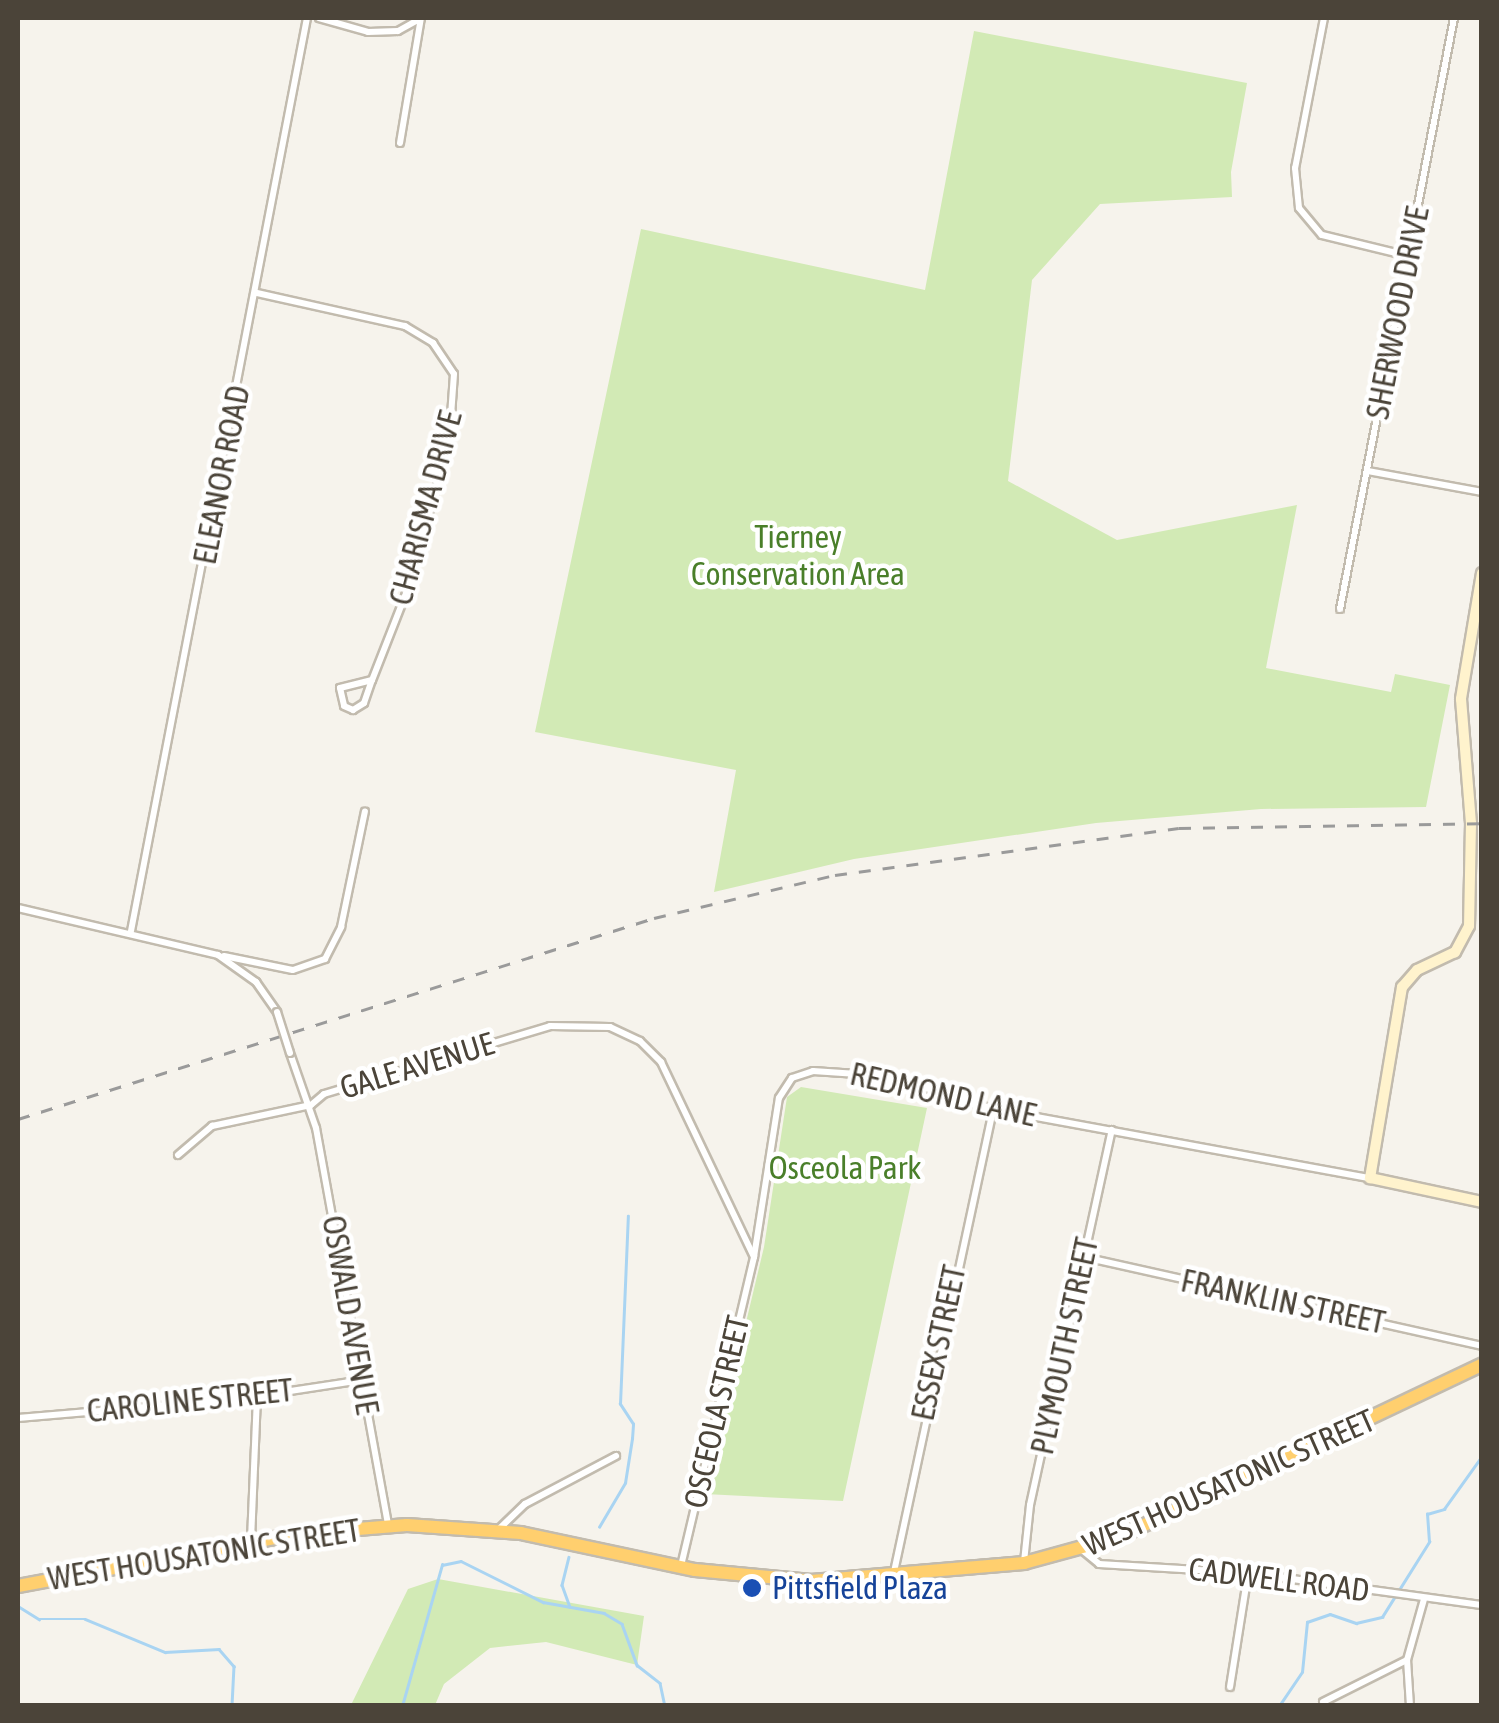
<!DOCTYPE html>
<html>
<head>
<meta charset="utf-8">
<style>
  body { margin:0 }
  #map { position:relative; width:1499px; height:1723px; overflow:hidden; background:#f6f3ec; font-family:"Asap Condensed",sans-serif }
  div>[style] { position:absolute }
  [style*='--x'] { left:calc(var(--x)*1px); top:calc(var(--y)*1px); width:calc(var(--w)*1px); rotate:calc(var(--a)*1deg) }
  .green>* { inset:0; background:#d2eab5 }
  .stream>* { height:2.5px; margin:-1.25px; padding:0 1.25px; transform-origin:1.25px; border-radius:1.25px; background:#a9d4f2 }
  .roads { filter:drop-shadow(2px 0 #c2bbae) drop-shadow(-2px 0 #c2bbae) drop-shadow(0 2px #c2bbae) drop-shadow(0 -2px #c2bbae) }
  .street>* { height:6px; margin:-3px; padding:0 3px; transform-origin:3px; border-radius:3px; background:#fff }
  .secondary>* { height:10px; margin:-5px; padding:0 5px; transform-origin:5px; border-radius:5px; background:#fff3cd }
  .highway>* { height:12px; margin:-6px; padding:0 6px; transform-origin:6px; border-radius:6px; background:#ffcf6e }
  .rail>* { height:2.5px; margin-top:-1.25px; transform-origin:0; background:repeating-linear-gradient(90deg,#9a9a9a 0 12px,transparent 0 24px) }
  .bridges { filter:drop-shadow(2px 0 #c2bbae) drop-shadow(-2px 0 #c2bbae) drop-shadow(0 2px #c2bbae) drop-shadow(0 -2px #c2bbae) }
  .street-bridge>* { height:6px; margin:-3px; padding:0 3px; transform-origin:3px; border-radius:3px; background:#fff }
  .dots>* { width:28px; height:28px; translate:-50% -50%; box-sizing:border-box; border:5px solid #fff; border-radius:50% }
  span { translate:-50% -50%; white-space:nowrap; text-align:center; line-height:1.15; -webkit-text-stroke:9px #fff; paint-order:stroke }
  .street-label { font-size:32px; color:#4b4439 }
  .park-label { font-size:32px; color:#4a7f2a }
  .transit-label { font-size:32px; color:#164399 }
  .left { translate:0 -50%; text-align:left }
  .frame { position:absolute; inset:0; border:20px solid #4b4439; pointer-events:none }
</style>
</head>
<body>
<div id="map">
  <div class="green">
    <i style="clip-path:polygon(974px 31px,1247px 83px,1231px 172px,1232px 197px,1100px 204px,1032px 280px,1008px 481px,1117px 540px,1297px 505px,1266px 668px,1391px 692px,1395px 674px,1450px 685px,1426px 807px,1261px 809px,1096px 823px,854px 859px,714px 892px,736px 770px,535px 732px,641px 229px,925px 290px)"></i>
    <i style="clip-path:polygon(801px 1087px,927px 1108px,843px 1501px,705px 1494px,764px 1247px,787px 1097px)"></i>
    <i style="clip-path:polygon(438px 1579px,644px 1616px,637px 1665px,546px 1642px,490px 1648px,444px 1684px,435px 1705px,351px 1705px,408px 1589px)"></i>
  </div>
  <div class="stream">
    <i style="--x:599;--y:1527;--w:51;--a:-59.4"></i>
    <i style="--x:625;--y:1483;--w:45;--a:-81"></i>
    <i style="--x:632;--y:1439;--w:15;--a:-86"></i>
    <i style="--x:633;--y:1424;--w:24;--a:-123"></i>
    <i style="--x:620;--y:1404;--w:188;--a:-87.6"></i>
    <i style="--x:569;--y:1557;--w:29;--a:104"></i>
    <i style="--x:562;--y:1585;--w:23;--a:70"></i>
    <i style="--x:18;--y:1606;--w:25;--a:32"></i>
    <i style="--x:39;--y:1619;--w:46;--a:0"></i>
    <i style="--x:85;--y:1619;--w:87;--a:22.4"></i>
    <i style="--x:165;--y:1652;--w:54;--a:-3.2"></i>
    <i style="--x:219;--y:1649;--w:23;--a:49"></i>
    <i style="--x:234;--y:1666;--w:40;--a:92.9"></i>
    <i style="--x:402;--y:1706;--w:147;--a:-74.2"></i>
    <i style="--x:442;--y:1565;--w:19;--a:-12"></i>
    <i style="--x:461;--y:1561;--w:92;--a:26.6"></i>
    <i style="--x:543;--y:1602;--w:62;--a:10.2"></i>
    <i style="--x:604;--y:1613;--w:21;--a:31"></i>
    <i style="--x:622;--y:1624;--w:44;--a:69.9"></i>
    <i style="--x:637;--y:1665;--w:29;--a:38"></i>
    <i style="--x:660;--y:1683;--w:24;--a:78"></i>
    <i style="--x:1279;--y:1706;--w:41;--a:-55.9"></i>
    <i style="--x:1302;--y:1672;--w:50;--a:-84.3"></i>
    <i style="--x:1307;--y:1622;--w:24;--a:-19"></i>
    <i style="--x:1330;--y:1614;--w:28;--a:19"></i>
    <i style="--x:1356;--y:1623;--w:27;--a:-13"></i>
    <i style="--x:1382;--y:1617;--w:89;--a:-57.9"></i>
    <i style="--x:1429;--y:1542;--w:28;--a:-94"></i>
    <i style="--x:1427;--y:1514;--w:18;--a:-16"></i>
    <i style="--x:1444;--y:1509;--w:65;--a:-54.4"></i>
  </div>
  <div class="roads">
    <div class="street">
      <i style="--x:319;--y:18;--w:51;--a:15.9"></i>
      <i style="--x:368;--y:32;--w:30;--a:-2"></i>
      <i style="--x:398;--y:31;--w:26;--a:-29"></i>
      <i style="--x:1324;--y:18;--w:153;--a:100.9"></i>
      <i style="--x:1295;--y:168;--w:40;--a:84.3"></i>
      <i style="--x:1299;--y:208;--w:35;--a:50"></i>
      <i style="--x:1322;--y:235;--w:89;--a:13.7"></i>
      <i style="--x:400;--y:143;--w:127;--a:-80.5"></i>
      <i style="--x:257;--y:293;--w:152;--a:12.6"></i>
      <i style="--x:405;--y:326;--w:33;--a:31"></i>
      <i style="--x:433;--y:343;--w:37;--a:56"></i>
      <i style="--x:454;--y:374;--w:69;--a:94.1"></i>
      <i style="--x:449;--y:443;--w:159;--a:106"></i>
      <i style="--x:405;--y:596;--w:90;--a:111.4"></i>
      <i style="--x:372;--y:680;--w:33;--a:166"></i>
      <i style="--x:340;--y:688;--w:18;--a:77"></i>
      <i style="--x:344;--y:706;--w:10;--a:24"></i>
      <i style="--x:353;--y:710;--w:13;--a:-32"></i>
      <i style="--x:364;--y:703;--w:24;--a:-71"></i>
      <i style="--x:1368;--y:471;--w:116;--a:10.4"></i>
      <i style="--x:1340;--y:609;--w:602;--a:-79.08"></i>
      <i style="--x:18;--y:908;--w:205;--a:13.2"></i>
      <i style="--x:218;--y:955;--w:47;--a:35.4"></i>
      <i style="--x:256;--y:982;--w:37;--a:55"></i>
      <i style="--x:131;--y:931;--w:930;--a:-79.09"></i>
      <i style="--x:224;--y:956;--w:70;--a:11.5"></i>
      <i style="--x:293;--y:970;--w:34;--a:-19"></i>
      <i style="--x:325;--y:959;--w:36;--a:-63"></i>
      <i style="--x:341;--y:927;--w:118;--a:-78.3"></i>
      <i style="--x:290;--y:1053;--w:79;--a:70.9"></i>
      <i style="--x:316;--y:1128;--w:402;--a:79.7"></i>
      <i style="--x:311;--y:1105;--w:17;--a:-40"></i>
      <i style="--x:324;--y:1094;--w:236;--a:-16.7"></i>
      <i style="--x:550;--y:1026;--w:60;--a:1"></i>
      <i style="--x:610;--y:1027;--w:33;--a:25"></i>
      <i style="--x:640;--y:1041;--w:30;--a:45"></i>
      <i style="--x:661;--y:1062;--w:216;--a:64.5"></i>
      <i style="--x:754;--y:1257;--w:161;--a:-81.1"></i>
      <i style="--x:779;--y:1098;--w:24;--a:-57"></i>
      <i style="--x:792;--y:1078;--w:22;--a:-18"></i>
      <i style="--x:813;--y:1071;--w:74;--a:3.9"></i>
      <i style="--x:887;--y:1076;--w:111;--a:17.3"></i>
      <i style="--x:993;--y:1109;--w:383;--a:10.4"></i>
      <i style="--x:178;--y:1155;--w:45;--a:-40.5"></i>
      <i style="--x:212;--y:1126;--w:101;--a:-12"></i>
      <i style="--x:1084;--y:1257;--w:408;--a:12.6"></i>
      <i style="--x:18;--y:1418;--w:221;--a:-4.9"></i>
      <i style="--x:238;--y:1399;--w:125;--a:-8.7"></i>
      <i style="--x:499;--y:1529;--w:36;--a:-44"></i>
      <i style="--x:525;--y:1504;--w:103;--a:-27.8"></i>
      <i style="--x:251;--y:1540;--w:143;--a:-87.6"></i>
      <i style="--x:1082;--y:1550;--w:22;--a:39"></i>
      <i style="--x:1099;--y:1564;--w:149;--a:3.5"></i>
      <i style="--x:1248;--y:1573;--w:236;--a:7.8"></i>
      <i style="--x:1024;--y:1562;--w:57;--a:-84"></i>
      <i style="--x:1030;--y:1505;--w:384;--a:-77.7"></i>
      <i style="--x:681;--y:1566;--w:318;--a:-76.7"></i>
      <i style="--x:894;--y:1572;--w:473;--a:-77.9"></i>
      <i style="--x:1230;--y:1687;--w:115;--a:-81"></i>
      <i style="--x:1323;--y:1702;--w:94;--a:-26.6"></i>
      <i style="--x:1410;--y:1706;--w:46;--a:-93.7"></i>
      <i style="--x:1407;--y:1660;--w:63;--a:-74.4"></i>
    </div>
    <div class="secondary">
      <i style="--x:1482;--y:573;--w:128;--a:99.5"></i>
      <i style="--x:1461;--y:699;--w:124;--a:85.4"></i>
      <i style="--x:1471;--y:823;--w:103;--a:91.1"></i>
      <i style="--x:1469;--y:926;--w:30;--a:118"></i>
      <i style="--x:1455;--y:952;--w:42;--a:154.7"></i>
      <i style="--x:1417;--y:970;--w:23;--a:131"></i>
      <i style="--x:1402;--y:987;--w:194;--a:99.5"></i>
      <i style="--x:1370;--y:1178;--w:115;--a:12.1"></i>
    </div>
    <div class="highway">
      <i style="--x:18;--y:1586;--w:284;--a:-10.6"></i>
      <i style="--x:297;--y:1534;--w:110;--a:-4.7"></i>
      <i style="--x:407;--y:1525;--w:114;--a:4"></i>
      <i style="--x:521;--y:1533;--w:178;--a:12"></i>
      <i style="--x:695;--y:1570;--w:117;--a:5.4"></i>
      <i style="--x:811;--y:1581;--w:214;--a:-4.8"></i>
      <i style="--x:1024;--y:1563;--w:98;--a:-15.3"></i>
      <i style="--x:1119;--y:1537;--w:402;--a:-25.4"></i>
    </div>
  </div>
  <div class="rail">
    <i style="--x:18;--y:1119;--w:667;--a:-17.54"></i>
    <i style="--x:654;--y:918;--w:186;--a:-13.4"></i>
    <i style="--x:835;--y:875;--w:347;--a:-7.8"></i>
    <i style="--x:1179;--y:828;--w:303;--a:-0.9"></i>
  </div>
  <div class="bridges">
    <div class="street-bridge">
      <i style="--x:277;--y:1012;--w:43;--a:72.4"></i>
    </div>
  </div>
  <div class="dots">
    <i style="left:752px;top:1588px;background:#1a4fb4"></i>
  </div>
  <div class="street-label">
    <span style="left:1398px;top:313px;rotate:-79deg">SHERWOOD DRIVE</span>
    <span style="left:222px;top:475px;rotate:-79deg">ELEANOR ROAD</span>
    <span style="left:426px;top:508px;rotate:-75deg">CHARISMA DRIVE</span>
    <span style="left:417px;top:1066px;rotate:-17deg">GALE AVENUE</span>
    <span style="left:943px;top:1095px;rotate:13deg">REDMOND LANE</span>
    <span style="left:1283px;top:1302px;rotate:12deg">FRANKLIN STREET</span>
    <span style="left:350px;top:1315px;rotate:80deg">OSWALD AVENUE</span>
    <span style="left:939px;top:1343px;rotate:-78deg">ESSEX STREET</span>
    <span style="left:1065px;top:1346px;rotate:-78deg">PLYMOUTH STREET</span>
    <span style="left:190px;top:1401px;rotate:-6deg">CAROLINE STREET</span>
    <span style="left:717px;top:1412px;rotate:-77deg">OSCEOLA STREET</span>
    <span style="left:1229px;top:1483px;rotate:-24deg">WEST HOUSATONIC STREET</span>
    <span style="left:204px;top:1555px;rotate:-9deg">WEST HOUSATONIC STREET</span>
    <span style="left:1279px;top:1580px;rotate:7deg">CADWELL ROAD</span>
  </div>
  <div class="park-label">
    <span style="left:798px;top:556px">Tierney<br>Conservation Area</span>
    <span style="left:845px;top:1168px">Osceola Park</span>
  </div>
  <div class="transit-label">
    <span class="left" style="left:772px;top:1588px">Pittsfield Plaza</span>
  </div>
  <div class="frame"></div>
</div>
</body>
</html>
